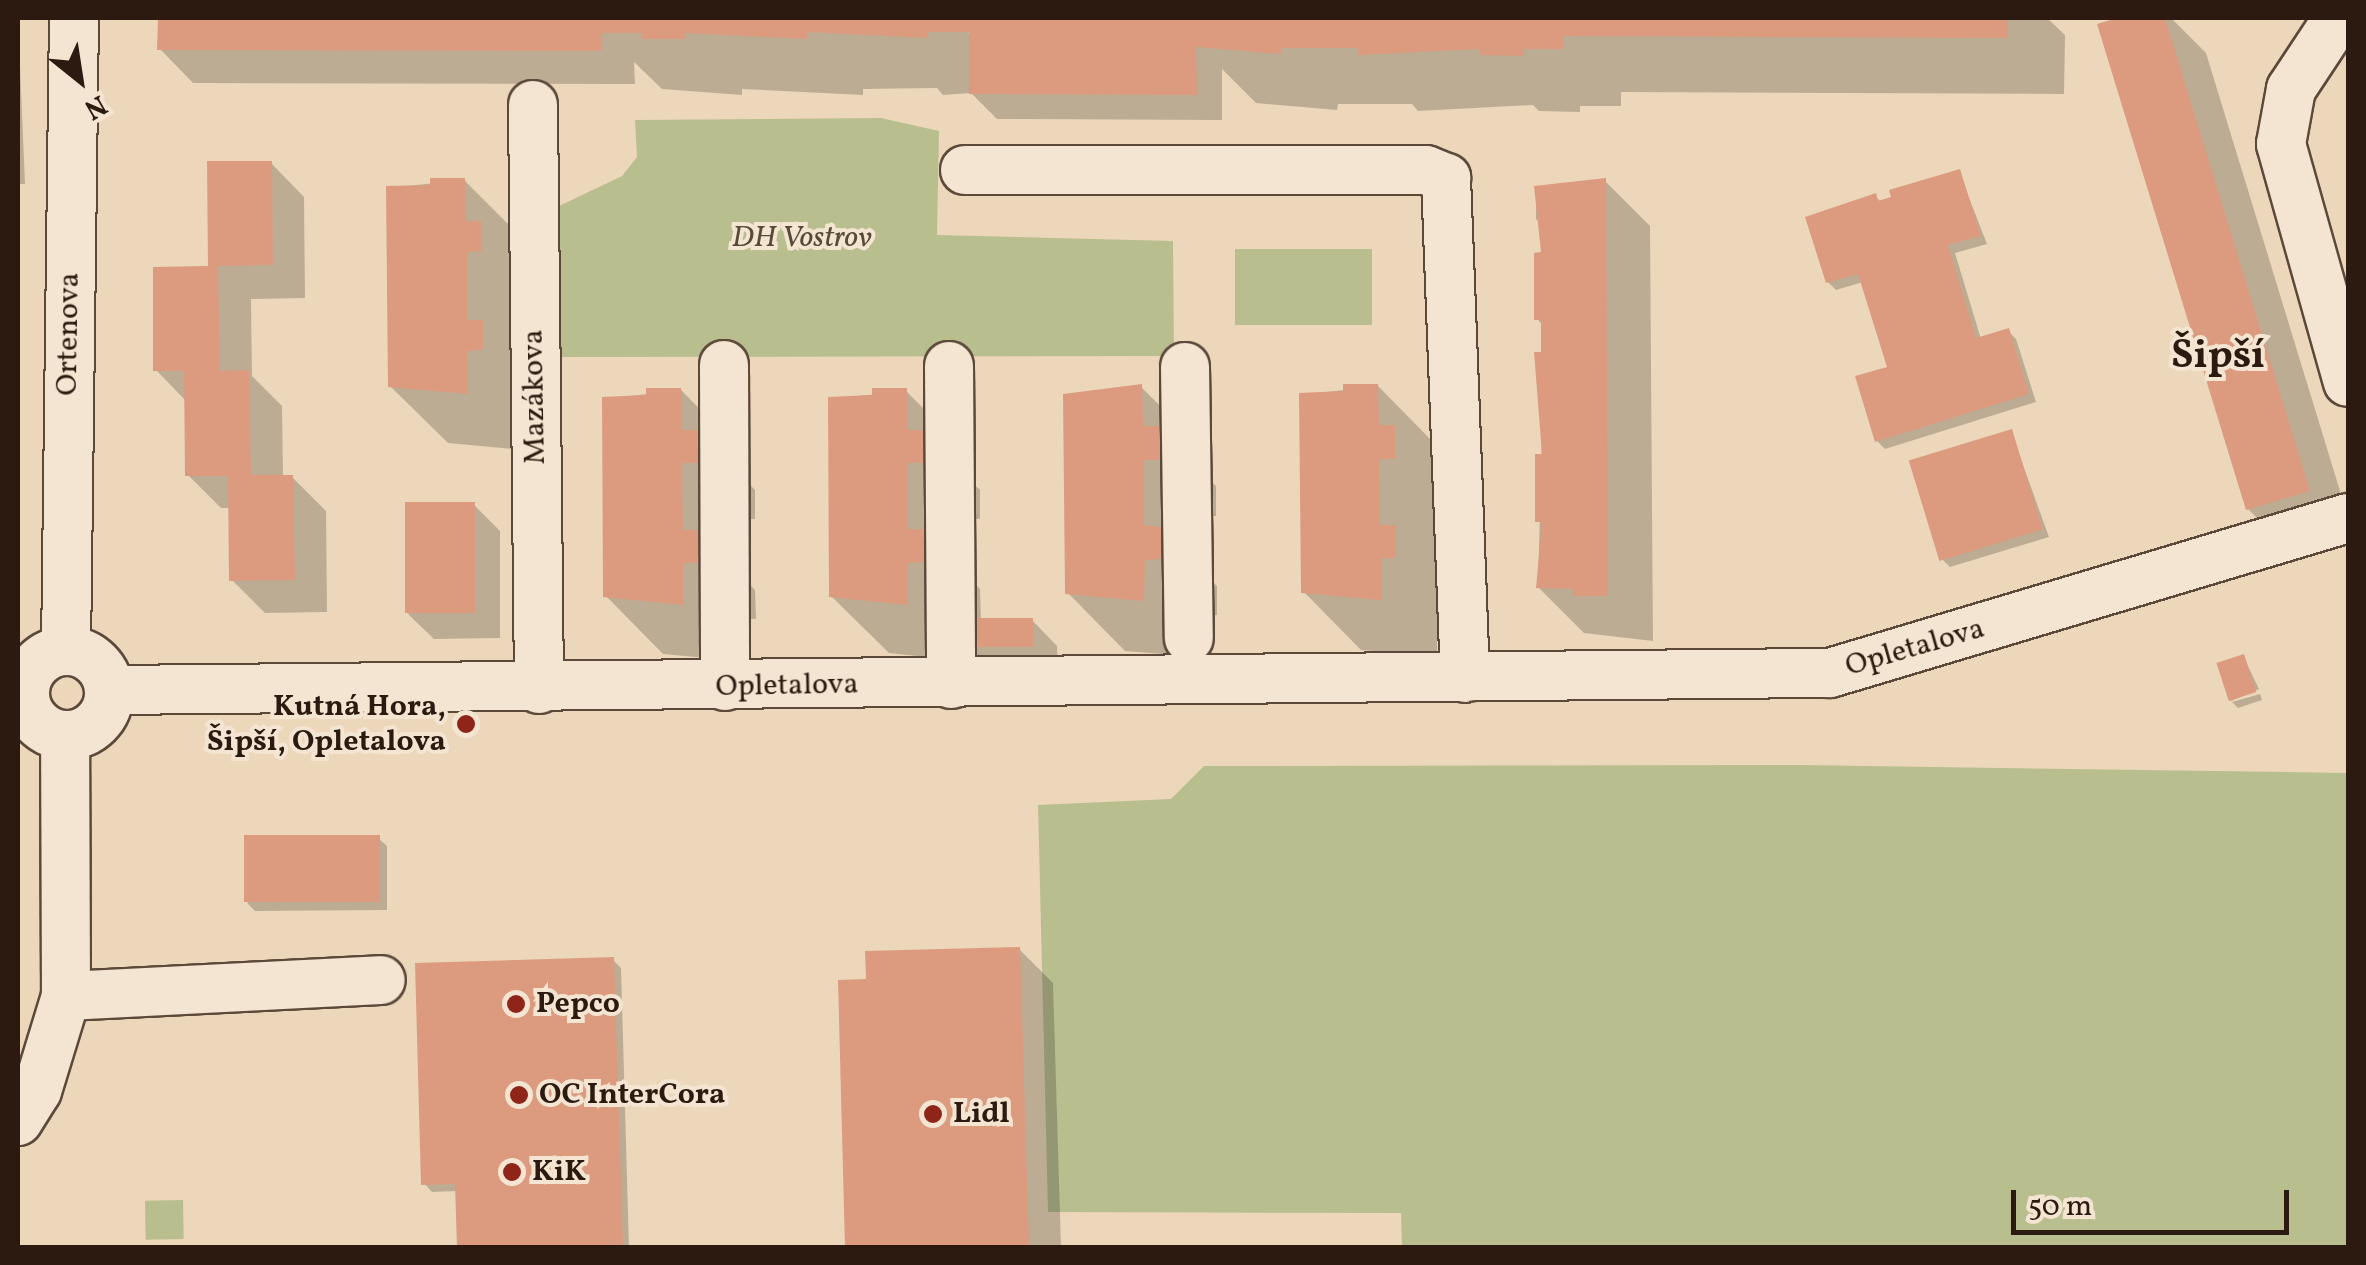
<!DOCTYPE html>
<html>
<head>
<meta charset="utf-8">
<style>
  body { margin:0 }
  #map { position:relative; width:2366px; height:1265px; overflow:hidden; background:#ecd7ba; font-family:Vollkorn,serif }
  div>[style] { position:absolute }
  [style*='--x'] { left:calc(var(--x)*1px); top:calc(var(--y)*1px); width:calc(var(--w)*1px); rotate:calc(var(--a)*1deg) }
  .green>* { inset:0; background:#b9be8f; transform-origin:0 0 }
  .shadow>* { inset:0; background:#0003 }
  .building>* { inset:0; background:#dc9b7f; transform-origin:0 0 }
  .roads { filter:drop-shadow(2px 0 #5c493a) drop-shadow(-2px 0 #5c493a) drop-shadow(0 2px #5c493a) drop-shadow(0 -2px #5c493a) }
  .minor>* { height:48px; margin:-24px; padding:0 24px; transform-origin:24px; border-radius:24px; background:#f3e5d2 }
  .minor>.ring { margin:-24px; padding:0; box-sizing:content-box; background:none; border:48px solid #f3e5d2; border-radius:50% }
  .dots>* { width:28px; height:28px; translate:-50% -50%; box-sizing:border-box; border:5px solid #f3e5d2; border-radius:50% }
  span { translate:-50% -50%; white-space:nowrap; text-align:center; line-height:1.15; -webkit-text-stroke:8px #f3e5d2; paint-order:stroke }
  .park-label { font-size:30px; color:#564b36; font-style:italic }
  .street-label { font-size:30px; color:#2c1a10 }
  .poi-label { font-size:30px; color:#2c1a10; font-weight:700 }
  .right { translate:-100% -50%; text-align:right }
  .left { translate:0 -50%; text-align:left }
  .district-label { font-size:40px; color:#2c1a10; font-weight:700 }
  .frame { position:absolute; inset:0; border:20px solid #2c1a10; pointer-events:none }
  .north { position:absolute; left:30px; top:30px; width:100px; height:100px; -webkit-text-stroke:8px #f3e5d2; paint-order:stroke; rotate:150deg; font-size:28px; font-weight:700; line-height:40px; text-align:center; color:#2c1a10 }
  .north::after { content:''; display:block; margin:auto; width:35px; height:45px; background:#2c1a10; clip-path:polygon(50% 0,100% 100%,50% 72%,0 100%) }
  .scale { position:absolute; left:2011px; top:1190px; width:278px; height:45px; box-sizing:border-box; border:5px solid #2c1a10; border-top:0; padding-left:12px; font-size:30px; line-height:35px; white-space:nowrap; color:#2c1a10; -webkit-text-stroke:8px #f3e5d2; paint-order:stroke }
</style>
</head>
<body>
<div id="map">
  <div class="green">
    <i style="clip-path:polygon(881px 118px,939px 131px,937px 235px,1173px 241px,1174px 356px,550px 357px,557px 207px,622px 176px,637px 157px,635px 120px)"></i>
    <i style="left:1372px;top:249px;width:76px;height:137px;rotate:90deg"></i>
    <i style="clip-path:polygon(1800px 765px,2348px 773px,2348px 1247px,1402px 1248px,1401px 1213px,1048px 1212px,1038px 805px,1171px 799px,1204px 766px)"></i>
    <i style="left:183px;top:1200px;width:39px;height:38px;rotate:89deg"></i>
  </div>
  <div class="shadow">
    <i style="clip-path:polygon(18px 18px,25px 184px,18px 184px,18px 224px)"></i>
    <i style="clip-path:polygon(160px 18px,966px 18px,971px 45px,971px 18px,2047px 18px,2065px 35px,2064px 94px,1621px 92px,1621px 106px,1580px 106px,1580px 112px,1539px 111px,1533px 105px,1418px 111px,1412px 104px,1338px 104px,1337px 110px,1256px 103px,1222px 69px,1222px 120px,997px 119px,971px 93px,943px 95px,937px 88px,863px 89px,863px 95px,742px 89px,742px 95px,662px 89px,634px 62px,635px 84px,193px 83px,160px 49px)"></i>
    <i style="clip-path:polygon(2126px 18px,2171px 18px,2206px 53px,2348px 517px,2294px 555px,2248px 509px,2100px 26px)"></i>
    <i style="clip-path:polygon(271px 163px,304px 197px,305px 298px,251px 299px,252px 376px,282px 406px,283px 477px,292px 477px,326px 511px,327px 612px,265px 613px,232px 580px,231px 508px,221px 508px,188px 475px,187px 402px,156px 370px)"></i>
    <i style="clip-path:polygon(1959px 172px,1987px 244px,1955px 253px,1981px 339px,2008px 331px,2016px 339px,2036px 402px,1885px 449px,1877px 441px,1891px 368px,1863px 282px,1836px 290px,1828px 282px,1875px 196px,1881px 202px)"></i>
    <i style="clip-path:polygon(464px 180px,521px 237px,524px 450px,448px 443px,390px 386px,388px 188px)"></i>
    <i style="clip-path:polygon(1605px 181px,1650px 226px,1653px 641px,1584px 633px,1538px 587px,1544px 355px,1544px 326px,1537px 319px,1543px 226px,1536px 219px,1536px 188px)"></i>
    <i style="clip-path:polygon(1378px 386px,1435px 444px,1436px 568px,1452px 585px,1452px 614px,1437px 614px,1437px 656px,1361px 650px,1304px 592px,1302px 395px)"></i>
    <i style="clip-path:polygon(1141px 387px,1199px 444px,1199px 469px,1216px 486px,1216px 516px,1200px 516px,1200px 570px,1217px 586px,1217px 615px,1201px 616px,1201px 657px,1125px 651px,1068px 593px,1110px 388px)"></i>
    <i style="clip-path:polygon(681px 390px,738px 448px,738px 473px,755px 490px,755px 519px,738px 519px,739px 573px,755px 590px,756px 619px,739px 619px,739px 661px,663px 654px,606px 596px,605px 399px)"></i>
    <i style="clip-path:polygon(906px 391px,963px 448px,964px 474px,980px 490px,980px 519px,964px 519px,964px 573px,980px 589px,981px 621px,1032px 620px,1057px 646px,1058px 672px,995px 673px,964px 642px,964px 661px,889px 653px,831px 596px,830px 399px)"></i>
    <i style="clip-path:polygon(2011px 432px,2049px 537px,1950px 567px,1942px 559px)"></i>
    <i style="clip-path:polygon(474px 505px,500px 531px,500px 638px,434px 639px,408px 614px)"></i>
    <i style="clip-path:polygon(2243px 656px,2259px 689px,2231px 701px,2230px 700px)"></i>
    <i style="clip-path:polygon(2260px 694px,2262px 700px,2238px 708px,2232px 702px)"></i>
    <i style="clip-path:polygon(378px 838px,387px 846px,387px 910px,255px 911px,247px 903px)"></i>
    <i style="clip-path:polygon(1019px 949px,1053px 983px,1061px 1248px,848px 1248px,868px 981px)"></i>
    <i style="clip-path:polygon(613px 960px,621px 968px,629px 1248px,459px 1248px,457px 1191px,432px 1192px,424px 1183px)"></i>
  </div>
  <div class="building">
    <i style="clip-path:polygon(158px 18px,2008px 18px,2008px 38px,1564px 36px,1564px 49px,1524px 49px,1524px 56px,1479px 55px,1480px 49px,1358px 55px,1358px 48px,1281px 48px,1281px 54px,1196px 47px,1197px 95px,969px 94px,969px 32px,928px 32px,928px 38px,807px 32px,807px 39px,685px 33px,685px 39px,641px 39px,641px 33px,602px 33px,602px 51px,157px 50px)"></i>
    <i style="clip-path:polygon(2117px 18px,2165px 18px,2310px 491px,2246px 510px,2097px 24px)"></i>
    <i style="clip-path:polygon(207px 161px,272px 161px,273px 265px,218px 266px,220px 371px,249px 370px,251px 475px,293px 475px,295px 580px,229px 581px,228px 476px,185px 476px,184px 371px,153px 371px,153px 267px,208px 266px)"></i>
    <i style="clip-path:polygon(1960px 169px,1981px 236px,1948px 245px,1976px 338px,2009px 328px,2029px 394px,1875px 442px,1855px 376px,1887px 367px,1858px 274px,1826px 283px,1805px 217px,1876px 193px,1878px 201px,1891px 197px,1889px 190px)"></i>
    <i style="clip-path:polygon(430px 178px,465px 178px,466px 221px,482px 221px,482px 251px,467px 252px,467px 320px,483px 320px,483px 350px,467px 351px,468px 394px,388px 387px,386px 186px,430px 185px)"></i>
    <i style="clip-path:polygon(1606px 178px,1608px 596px,1573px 596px,1573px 589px,1536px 588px,1542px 522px,1535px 522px,1535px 454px,1542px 454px,1534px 352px,1541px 352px,1541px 320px,1534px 320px,1534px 253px,1541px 252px,1534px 186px)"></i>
    <i style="clip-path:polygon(1142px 384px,1143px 426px,1160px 426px,1160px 460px,1144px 460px,1144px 525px,1161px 527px,1161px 559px,1145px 560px,1144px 601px,1065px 594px,1063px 394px)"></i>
    <i style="clip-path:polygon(1343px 384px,1378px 384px,1379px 425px,1395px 425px,1395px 459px,1379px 459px,1380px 525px,1396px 525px,1396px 558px,1381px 558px,1381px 600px,1301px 593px,1299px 393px,1343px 391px)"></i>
    <i style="clip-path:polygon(646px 388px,681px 388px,682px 430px,698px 430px,699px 463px,682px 463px,683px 530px,699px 530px,699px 563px,683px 563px,683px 605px,603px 597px,602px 397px,646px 395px)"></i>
    <i style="clip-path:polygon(872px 388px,907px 388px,908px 430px,924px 430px,924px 463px,908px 463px,908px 529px,924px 529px,925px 562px,908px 563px,908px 605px,829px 597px,828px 397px,872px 395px)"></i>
    <i style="left:2012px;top:429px;width:105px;height:108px;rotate:73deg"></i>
    <i style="left:475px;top:502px;width:111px;height:70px;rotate:90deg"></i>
    <i style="left:1033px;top:618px;width:29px;height:67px;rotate:90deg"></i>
    <i style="left:2244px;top:654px;width:40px;height:29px;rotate:72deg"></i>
    <i style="left:380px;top:835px;width:67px;height:136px;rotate:90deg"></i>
    <i style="clip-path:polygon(1020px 947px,1029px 1248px,845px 1248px,838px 980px,866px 979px,865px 951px)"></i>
    <i style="clip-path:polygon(614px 957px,623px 1248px,457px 1248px,455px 1184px,421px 1185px,415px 963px)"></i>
  </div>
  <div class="roads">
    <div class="minor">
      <i style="--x:2338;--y:18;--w:85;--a:123.5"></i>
      <i style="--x:2291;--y:89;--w:56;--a:100.3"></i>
      <i style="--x:2281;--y:144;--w:247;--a:74.3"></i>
      <i style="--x:533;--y:105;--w:584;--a:89.41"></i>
      <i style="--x:965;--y:170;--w:461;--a:0"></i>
      <i style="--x:1426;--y:170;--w:22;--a:22"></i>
      <i style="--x:1446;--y:178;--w:500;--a:87.82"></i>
      <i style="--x:724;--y:365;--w:321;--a:89.8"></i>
      <i style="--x:949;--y:366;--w:318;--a:89.6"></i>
      <i style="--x:1185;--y:367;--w:271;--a:89.2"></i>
      <i class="ring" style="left:25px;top:651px;width:36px;height:36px"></i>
      <i style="--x:66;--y:651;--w:633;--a:-89.28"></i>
      <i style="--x:110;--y:690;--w:1720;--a:-0.57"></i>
      <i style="--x:1830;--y:673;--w:541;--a:-16.66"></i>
      <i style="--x:66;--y:996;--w:315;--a:-2.9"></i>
      <i style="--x:18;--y:1121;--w:36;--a:-58"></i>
      <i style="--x:37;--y:1091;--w:99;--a:-73"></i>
      <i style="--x:66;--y:996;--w:260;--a:-90.2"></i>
    </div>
  </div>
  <div class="dots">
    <i style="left:466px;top:724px;background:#8f2418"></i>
    <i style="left:516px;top:1004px;background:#8f2418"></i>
    <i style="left:519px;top:1095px;background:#8f2418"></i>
    <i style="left:933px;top:1114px;background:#8f2418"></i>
    <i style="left:512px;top:1172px;background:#8f2418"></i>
  </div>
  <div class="park-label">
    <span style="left:802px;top:238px">DH Vostrov</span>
  </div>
  <div class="street-label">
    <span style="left:69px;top:334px;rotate:-89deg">Ortenova</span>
    <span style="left:535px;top:397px;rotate:-91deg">Mazákova</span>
    <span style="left:1915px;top:648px;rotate:-16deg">Opletalova</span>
    <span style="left:787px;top:686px;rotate:-1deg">Opletalova</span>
  </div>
  <div class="poi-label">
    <span class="right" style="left:446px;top:724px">Kutná Hora,<br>Šipší, Opletalova</span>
    <span class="left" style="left:536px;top:1004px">Pepco</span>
    <span class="left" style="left:539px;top:1095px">OC InterCora</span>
    <span class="left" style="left:953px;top:1114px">Lidl</span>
    <span class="left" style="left:532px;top:1172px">KiK</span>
  </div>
  <div class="district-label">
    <span style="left:2218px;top:357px">Šipší</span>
  </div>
  <div class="frame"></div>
  <div class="north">N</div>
  <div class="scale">50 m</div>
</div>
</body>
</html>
